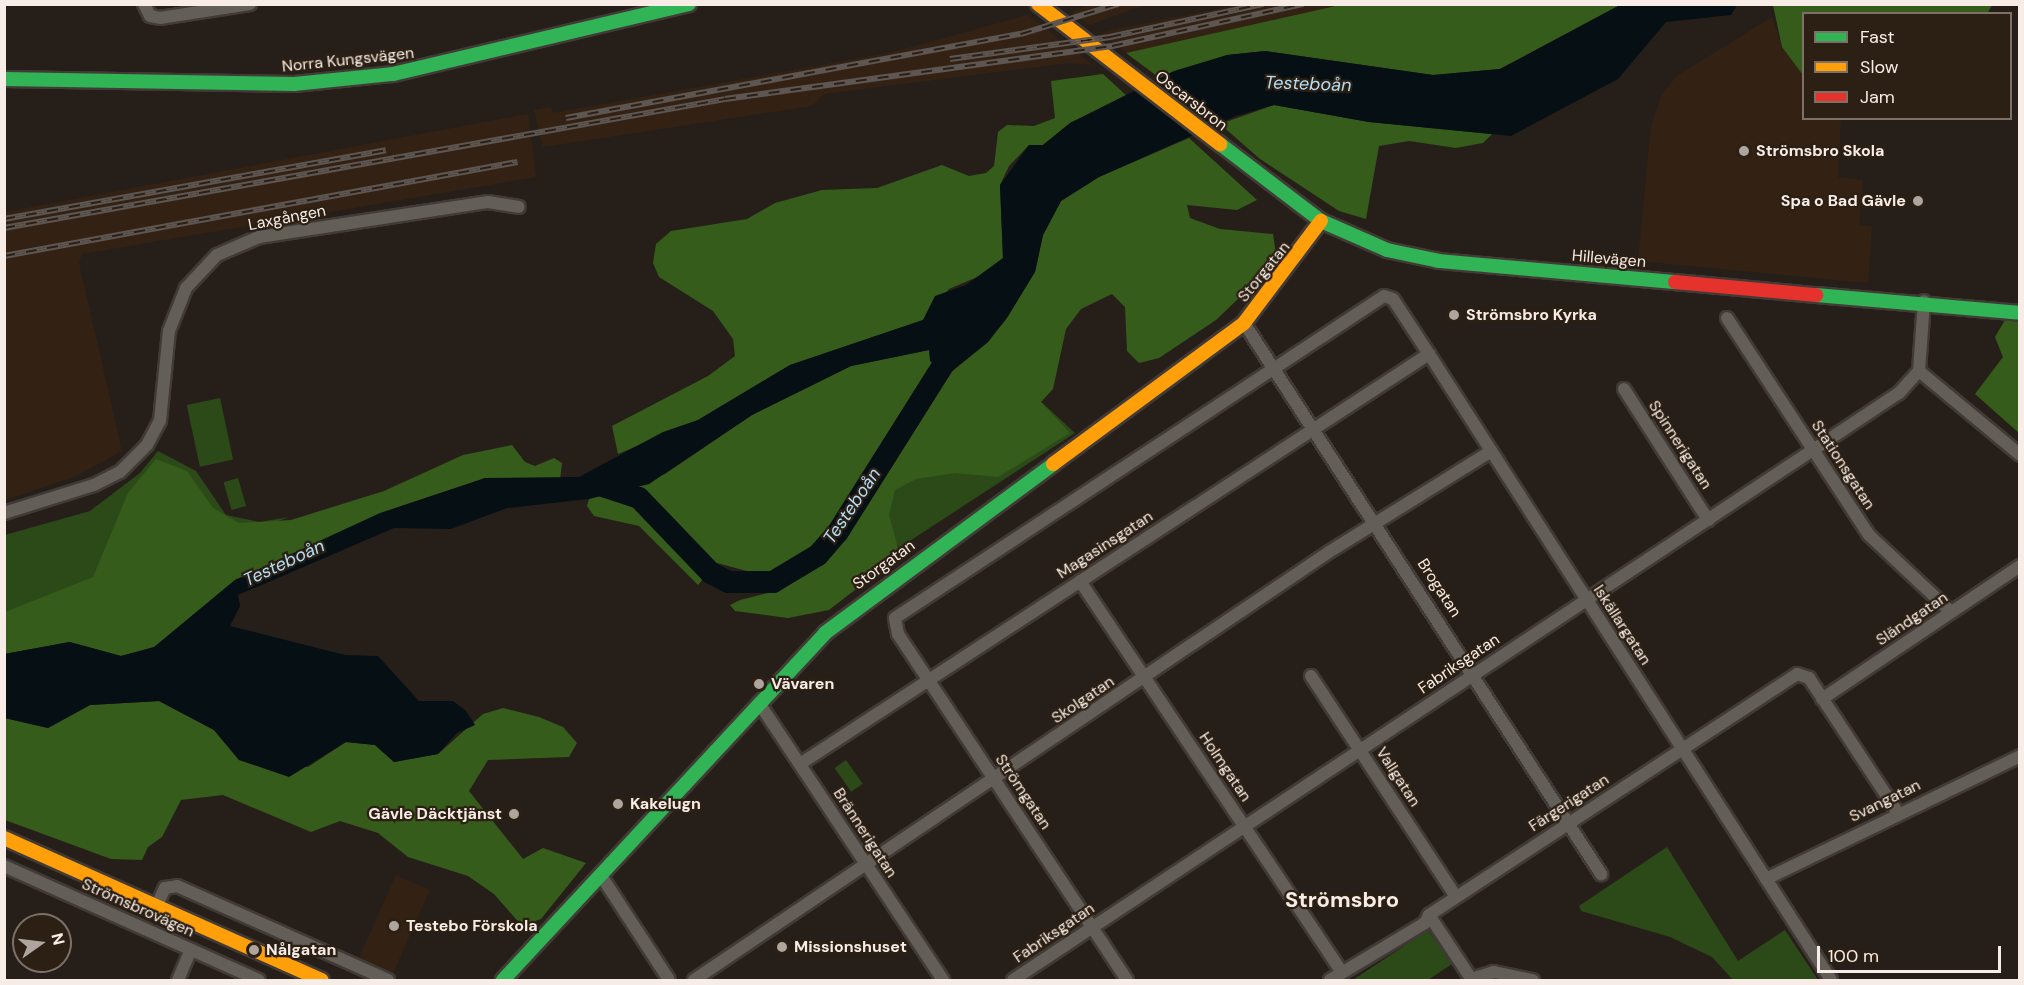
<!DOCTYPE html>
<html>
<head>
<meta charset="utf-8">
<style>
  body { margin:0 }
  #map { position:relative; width:2024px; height:985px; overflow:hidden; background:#261f19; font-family:"DM Sans",sans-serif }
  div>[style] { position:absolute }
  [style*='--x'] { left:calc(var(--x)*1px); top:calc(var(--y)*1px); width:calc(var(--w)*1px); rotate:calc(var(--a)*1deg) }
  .built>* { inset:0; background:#332214; transform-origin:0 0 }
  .green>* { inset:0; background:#2c4a18; transform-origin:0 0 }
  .forest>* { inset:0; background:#365c1b }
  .water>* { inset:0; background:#050f14 }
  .river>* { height:22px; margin:-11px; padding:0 11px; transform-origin:11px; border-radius:11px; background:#050f14 }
  .roads { filter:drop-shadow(2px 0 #413a36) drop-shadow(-2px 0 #413a36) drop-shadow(0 2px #413a36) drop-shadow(0 -2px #413a36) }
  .street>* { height:12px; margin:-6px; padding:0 6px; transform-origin:6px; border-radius:6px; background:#645e59 }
  .fast>* { height:14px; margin:-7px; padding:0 7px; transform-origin:7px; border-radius:7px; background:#30b455 }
  .slow>* { height:14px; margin:-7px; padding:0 7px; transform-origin:7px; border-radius:7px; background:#ff9f0a }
  .jam>* { height:14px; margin:-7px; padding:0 7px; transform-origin:7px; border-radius:7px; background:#e5322d }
  .rail>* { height:6px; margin-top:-3px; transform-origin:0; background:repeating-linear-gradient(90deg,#2c1f13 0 11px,#5d5652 0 22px); box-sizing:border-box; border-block:2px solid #5d5652 }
  .dots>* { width:16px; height:16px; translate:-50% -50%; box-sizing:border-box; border:3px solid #2c1f13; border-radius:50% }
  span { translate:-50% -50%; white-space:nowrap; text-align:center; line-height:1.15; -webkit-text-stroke:4.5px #2c1f13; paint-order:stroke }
  .street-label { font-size:16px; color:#f7ede6 }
  .poi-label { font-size:16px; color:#f7ede6; font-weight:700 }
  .left { translate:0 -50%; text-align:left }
  .right { translate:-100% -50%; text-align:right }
  .water-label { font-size:18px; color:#b2dff8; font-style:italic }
  .district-label { font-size:22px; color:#f7ede6; font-weight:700 }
  .frame { position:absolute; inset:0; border:6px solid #f7ede6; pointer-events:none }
  .legend { position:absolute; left:1802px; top:12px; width:210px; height:108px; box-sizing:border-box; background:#2c1f13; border:2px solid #7d7167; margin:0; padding:8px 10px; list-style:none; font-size:18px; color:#f7ede6 }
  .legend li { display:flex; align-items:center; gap:12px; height:30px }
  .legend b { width:30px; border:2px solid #7d7167 }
  .north { position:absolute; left:12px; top:913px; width:60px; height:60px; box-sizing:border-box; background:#2c1f13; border:2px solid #7d7167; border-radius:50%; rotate:76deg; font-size:16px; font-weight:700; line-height:24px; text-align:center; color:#f7ede6 }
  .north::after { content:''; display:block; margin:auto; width:21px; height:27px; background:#aea59e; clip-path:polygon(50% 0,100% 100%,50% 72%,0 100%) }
  .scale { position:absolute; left:1817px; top:946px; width:184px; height:27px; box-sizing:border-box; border:3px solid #f7ede6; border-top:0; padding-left:8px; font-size:18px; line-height:21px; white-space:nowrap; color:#f7ede6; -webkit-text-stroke:4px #2c1f13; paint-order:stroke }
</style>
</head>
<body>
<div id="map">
  <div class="built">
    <i style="clip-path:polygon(1090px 5px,1091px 4px,1145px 5px,1089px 25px,1070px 12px)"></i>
    <i style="clip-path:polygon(1238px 5px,1340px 5px,1126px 53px,1100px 32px)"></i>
    <i style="clip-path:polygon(1028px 15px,1093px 65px,1069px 63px,824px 94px,812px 106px,543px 147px,534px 110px,551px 107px,553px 113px,893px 52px)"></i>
    <i style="clip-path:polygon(1772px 17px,1782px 47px,1803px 75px,1804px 118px,1841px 119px,1838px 177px,1863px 180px,1859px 225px,1872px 226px,1868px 283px,1638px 261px,1651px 126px,1662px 94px,1677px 76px)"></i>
    <i style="clip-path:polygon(528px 114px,536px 177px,82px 254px,79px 263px,122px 451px,76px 476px,5px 500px,5px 212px)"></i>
    <i style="left:396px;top:875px;width:37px;height:94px;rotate:24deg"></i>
  </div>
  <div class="green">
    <i style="clip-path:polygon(1036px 397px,1075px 433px,899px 548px,887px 524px,891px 490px)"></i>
    <i style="left:220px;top:398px;width:63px;height:34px;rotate:78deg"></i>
    <i style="clip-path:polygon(158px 451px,196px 471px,226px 515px,260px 522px,289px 517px,5px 620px,5px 535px,90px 511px,140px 473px)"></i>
    <i style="left:238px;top:478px;width:29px;height:15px;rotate:74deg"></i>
    <i style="left:846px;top:760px;width:29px;height:14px;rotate:55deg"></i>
    <i style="clip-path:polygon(1667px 847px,1738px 961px,1785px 930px,1818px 980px,1733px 980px,1712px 957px,1670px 937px,1581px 911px,1579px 906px)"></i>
    <i style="clip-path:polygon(1428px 930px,1452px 964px,1428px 980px,1353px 980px)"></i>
  </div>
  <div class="forest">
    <i style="clip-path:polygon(1340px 5px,1620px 5px,1500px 69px,1433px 75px,1265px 51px,1227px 55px,1161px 79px,1126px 53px)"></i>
    <i style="clip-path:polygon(1773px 5px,1773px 4px,1992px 5px,1987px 14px,1804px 14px,1803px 75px,1782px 47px)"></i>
    <i style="clip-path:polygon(1103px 74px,1128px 97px,1070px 123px,1043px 145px,1029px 145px,1009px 166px,1000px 185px,1003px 258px,989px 272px,949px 289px,923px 320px,790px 365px,698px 420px,618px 454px,612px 426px,708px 376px,735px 356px,733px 339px,713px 311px,659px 277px,653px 263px,656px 244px,671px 231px,747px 219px,775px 203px,822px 190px,877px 188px,942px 165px,969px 176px,986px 173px,994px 166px,998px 132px,1007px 125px,1034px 126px,1055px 118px,1051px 81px)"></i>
    <i style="clip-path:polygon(1274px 105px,1369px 122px,1492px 134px,1483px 143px,1456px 148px,1409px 141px,1379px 146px,1366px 219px,1339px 211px,1260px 159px,1220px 124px)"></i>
    <i style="clip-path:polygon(1189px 138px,1257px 200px,1237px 210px,1187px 205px,1190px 218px,1220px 229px,1273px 234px,1276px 254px,1260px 278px,1216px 320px,1159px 358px,1139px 363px,1127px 351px,1125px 307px,1112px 294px,1081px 309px,1066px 329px,1053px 389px,1041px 402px,1070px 433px,998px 477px,955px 473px,916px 479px,895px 490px,889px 515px,900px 555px,829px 610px,788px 618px,735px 611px,730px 605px,740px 600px,776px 591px,773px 578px,717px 563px,698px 585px,639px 526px,594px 516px,587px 506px,589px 499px,665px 474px,752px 415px,851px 366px,929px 350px,949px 374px,988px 342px,1035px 272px,1043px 235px,1061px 201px,1099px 177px)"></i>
    <i style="clip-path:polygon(2005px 320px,2019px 321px,2019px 433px,1975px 394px,2003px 357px,1995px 337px)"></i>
    <i style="clip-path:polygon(512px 445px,525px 462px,535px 466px,554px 458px,562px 463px,560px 480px,485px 478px,235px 580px,155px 647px,121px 656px,69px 642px,5px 654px,5px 612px,93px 577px,128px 493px,156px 459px,187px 471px,213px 508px,239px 523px,291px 520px,384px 491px,463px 455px)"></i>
    <i style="clip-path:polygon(159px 701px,214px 730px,239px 760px,308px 767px,346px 742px,375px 745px,394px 762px,438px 754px,483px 714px,503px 708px,539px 717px,563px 727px,577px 743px,569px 757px,488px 760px,469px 791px,523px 859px,543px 848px,586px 863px,541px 919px,522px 926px,494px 894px,468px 876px,408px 857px,378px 833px,340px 821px,311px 832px,223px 795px,181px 800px,162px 837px,148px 847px,142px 860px,111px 859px,5px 820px,4px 718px,48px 728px,90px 705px)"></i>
  </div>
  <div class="water">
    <i style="clip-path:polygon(1620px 5px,1737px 5px,1731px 15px,1666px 22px,1618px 79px,1511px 136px,1369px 122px,1274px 105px,1236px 116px,1099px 177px,1061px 201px,1043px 235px,1035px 272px,1007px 318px,988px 342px,948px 374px,930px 361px,929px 350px,851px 366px,752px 415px,649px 484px,589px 499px,507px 508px,451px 529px,394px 528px,238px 595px,240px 606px,230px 626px,345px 655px,378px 656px,419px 701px,453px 701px,466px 711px,475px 725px,457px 733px,438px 754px,394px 762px,375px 745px,346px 742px,289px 777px,239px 760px,214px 730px,159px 701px,90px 705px,48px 728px,5px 718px,4px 654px,70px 642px,121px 656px,154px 647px,235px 580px,380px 513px,485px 478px,579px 477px,663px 432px,698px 420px,790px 365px,923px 320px,935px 296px,966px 285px,1003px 258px,1000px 185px,1029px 145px,1043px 145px,1070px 123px,1174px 71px,1227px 55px,1265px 51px,1433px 75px,1500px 69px)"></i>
  </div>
  <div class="river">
    <i style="--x:594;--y:483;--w:47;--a:18.4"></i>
    <i style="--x:639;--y:498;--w:104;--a:46.2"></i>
    <i style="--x:711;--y:573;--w:20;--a:27"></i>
    <i style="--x:729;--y:582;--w:44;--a:0"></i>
    <i style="--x:773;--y:582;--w:52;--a:-31"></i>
    <i style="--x:818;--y:555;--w:30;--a:-49"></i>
    <i style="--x:838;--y:532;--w:220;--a:-57.8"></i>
  </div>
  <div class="roads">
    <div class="street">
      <i style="--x:144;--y:4;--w:13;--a:63"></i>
      <i style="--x:150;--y:16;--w:10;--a:11"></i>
      <i style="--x:160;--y:18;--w:91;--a:-8.8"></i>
      <i style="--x:1727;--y:318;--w:259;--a:56.8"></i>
      <i style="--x:1869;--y:535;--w:112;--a:43.2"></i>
      <i style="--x:1244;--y:323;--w:657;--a:57.06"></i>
      <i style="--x:1919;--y:371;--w:131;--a:39.7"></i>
      <i style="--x:1919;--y:371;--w:70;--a:-85.9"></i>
      <i style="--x:1624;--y:389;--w:156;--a:57.3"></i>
      <i style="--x:4;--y:513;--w:94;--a:-17.3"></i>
      <i style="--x:94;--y:485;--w:29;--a:-27"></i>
      <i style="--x:120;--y:472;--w:38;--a:-45"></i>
      <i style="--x:147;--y:445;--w:27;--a:-62"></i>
      <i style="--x:160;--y:421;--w:90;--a:-84.3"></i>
      <i style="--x:169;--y:331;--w:46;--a:-68.4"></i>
      <i style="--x:186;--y:288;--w:45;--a:-46.8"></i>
      <i style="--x:217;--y:255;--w:46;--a:-23.2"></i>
      <i style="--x:259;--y:237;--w:232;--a:-8.7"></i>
      <i style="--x:488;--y:202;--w:31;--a:9"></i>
      <i style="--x:1080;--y:581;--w:471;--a:56.2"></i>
      <i style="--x:1311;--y:676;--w:264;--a:56.7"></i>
      <i style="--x:1822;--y:699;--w:239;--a:-33.9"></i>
      <i style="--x:759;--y:703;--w:333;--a:56.4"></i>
      <i style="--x:800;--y:764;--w:751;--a:-33.1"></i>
      <i style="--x:4;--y:866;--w:279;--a:24.1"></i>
      <i style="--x:600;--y:874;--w:126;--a:56.9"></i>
      <i style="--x:1766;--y:879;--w:282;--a:-25.8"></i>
      <i style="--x:156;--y:907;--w:21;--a:-65"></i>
      <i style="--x:165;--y:888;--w:12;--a:-9"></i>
      <i style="--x:177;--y:886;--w:231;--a:24"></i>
      <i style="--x:1429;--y:915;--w:78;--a:56.5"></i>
      <i style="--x:1471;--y:979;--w:24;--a:-17"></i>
      <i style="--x:1494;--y:972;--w:40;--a:12"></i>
      <i style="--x:178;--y:980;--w:33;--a:-67"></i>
      <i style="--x:694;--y:980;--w:766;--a:-33.98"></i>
      <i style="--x:1329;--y:552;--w:191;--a:-31.9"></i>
      <i style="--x:1013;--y:980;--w:1063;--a:-33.53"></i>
      <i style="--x:1899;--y:393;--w:30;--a:-48"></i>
      <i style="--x:1127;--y:980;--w:415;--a:-123.5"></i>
      <i style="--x:898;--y:634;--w:16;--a:-101"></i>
      <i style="--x:895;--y:618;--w:585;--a:-33.36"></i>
      <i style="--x:1384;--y:296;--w:9;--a:18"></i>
      <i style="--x:1393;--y:299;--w:66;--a:56.8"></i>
      <i style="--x:1429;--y:354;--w:744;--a:57.29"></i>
      <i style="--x:1330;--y:980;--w:111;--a:-31"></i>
      <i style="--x:1425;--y:923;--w:9;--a:-63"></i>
      <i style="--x:1429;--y:915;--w:440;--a:-33.2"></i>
      <i style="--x:1797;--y:674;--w:13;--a:18"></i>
      <i style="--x:1809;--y:678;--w:162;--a:56.6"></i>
    </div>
    <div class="fast">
      <i style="--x:4;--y:79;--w:290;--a:1"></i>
      <i style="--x:294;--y:84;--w:100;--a:-5.8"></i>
      <i style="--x:393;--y:74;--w:304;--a:-13.3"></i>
      <i style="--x:1220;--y:144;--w:127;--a:37.3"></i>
      <i style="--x:1321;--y:221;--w:72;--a:23.7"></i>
      <i style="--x:1387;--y:250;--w:53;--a:11.9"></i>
      <i style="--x:1439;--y:261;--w:237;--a:5.1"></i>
      <i style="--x:1816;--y:295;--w:205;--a:5"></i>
      <i style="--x:503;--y:980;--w:473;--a:-47.1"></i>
      <i style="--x:825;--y:633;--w:284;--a:-36.5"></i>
    </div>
    <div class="slow">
      <i style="--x:1038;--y:4;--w:230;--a:37.6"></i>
      <i style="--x:1053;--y:464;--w:237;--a:-36.4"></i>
      <i style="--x:1244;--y:323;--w:128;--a:-53"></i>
      <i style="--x:4;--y:838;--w:348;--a:24.1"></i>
    </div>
    <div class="jam">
      <i style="--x:1675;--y:282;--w:142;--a:5.3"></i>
    </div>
  </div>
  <div class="rail">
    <i style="--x:950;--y:59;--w:162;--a:-7.8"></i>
    <i style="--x:1110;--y:37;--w:157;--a:-12.2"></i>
    <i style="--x:566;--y:118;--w:463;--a:-10.5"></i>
    <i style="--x:1021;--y:34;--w:102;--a:-17.2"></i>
    <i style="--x:4;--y:219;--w:388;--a:-10.2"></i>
    <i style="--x:4;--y:228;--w:732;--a:-10.14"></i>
    <i style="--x:725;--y:99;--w:391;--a:-7.8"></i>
    <i style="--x:1112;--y:46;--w:196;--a:-12.4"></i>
    <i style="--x:4;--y:256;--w:522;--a:-10.38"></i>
  </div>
  <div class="dots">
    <i style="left:1744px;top:151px;background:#aea59e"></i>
    <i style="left:1918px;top:201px;background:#aea59e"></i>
    <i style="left:1454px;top:315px;background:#aea59e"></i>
    <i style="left:759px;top:684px;background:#aea59e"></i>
    <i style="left:618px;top:804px;background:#aea59e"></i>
    <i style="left:514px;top:814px;background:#aea59e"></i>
    <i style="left:394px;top:926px;background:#aea59e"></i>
    <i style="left:782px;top:947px;background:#aea59e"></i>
    <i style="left:254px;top:950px;background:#aea59e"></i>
  </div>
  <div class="street-label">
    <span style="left:348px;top:60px;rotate:-6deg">Norra Kungsvägen</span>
    <span style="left:1191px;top:101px;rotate:38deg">Oscarsbron</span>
    <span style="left:287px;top:218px;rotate:-11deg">Laxgången</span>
    <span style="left:1609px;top:259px;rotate:5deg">Hillevägen</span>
    <span style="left:1264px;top:272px;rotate:-51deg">Storgatan</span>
    <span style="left:1680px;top:445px;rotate:57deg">Spinnerigatan</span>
    <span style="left:1843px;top:465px;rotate:57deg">Stationsgatan</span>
    <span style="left:1105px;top:545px;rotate:-33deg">Magasinsgatan</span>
    <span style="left:884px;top:565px;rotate:-36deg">Storgatan</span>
    <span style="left:1439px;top:588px;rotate:57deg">Brogatan</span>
    <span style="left:1912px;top:619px;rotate:-34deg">Sländgatan</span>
    <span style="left:1622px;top:625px;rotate:57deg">Iskällargatan</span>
    <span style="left:1459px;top:664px;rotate:-34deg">Fabriksgatan</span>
    <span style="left:1083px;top:700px;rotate:-34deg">Skolgatan</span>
    <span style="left:1225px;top:767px;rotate:56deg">Holmgatan</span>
    <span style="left:1398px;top:777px;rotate:57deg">Vallgatan</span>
    <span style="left:1023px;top:792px;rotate:56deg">Strömgatan</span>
    <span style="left:1885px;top:801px;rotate:-26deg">Svangatan</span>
    <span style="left:1569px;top:803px;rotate:-33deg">Färgerigatan</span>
    <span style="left:865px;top:833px;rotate:57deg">Brännerigatan</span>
    <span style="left:138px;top:908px;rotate:24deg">Strömsbrovägen</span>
    <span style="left:1054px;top:933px;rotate:-34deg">Fabriksgatan</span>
  </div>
  <div class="poi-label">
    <span class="left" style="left:1756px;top:151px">Strömsbro Skola</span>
    <span class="right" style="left:1906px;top:201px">Spa o Bad Gävle</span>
    <span class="left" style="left:1466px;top:315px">Strömsbro Kyrka</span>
    <span class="left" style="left:771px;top:684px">Vävaren</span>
    <span class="left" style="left:630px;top:804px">Kakelugn</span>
    <span class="right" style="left:502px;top:814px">Gävle Däcktjänst</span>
    <span class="left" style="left:406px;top:926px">Testebo Förskola</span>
    <span class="left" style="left:794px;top:947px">Missionshuset</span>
    <span class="left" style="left:266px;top:950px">Nålgatan</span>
  </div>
  <div class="water-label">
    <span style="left:1308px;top:84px;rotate:2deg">Testeboån</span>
    <span style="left:852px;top:506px;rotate:-56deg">Testeboån</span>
    <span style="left:284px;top:563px;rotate:-25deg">Testeboån</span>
  </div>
  <div class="district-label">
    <span style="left:1342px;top:900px">Strömsbro</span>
  </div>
  <div class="frame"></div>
  <ul class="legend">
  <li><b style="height:8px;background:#30b455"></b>Fast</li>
  <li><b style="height:8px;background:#ff9f0a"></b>Slow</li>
  <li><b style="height:8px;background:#e5322d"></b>Jam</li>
  </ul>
  <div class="north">N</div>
  <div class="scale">100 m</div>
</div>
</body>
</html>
